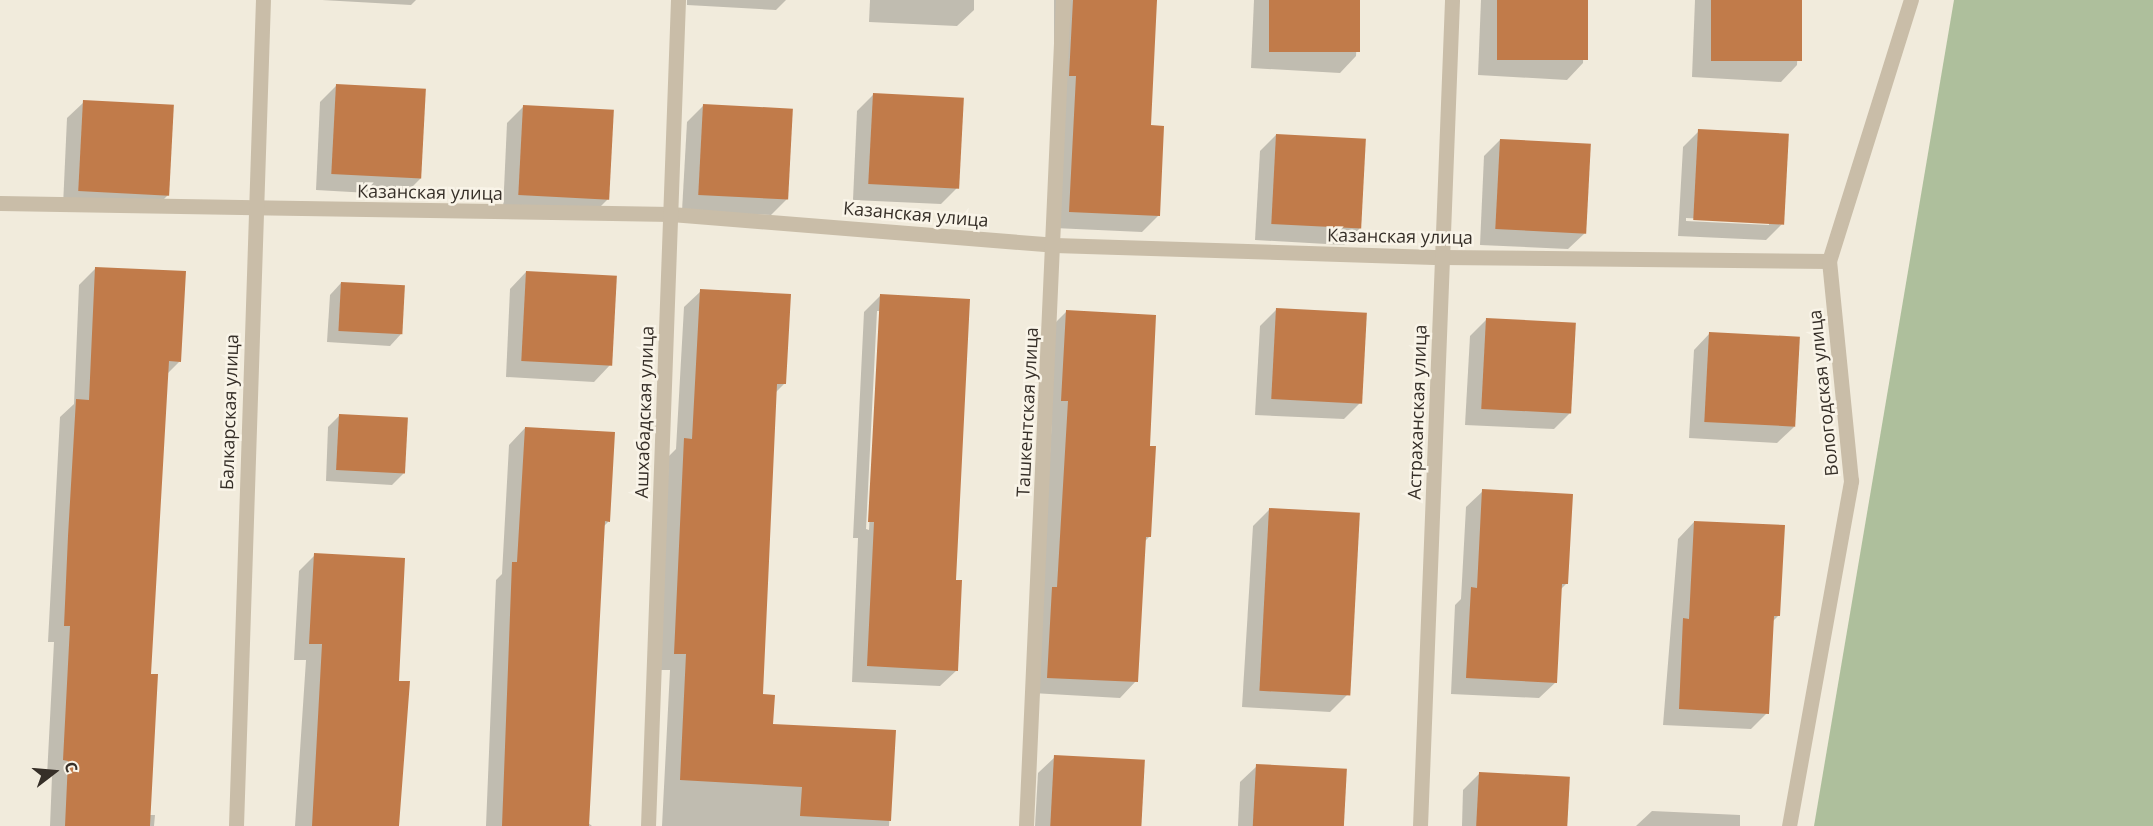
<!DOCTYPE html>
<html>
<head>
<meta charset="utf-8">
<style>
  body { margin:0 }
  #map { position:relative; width:2153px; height:826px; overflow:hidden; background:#f1ebdc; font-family:"Open Sans",sans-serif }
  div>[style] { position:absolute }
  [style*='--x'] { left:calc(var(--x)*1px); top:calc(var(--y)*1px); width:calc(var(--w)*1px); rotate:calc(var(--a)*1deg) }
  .green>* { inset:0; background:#aebf9c }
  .shadow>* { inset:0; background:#0003 }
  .building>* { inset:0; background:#c17b4a; transform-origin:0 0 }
  .street>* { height:15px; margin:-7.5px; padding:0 7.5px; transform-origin:7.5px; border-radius:7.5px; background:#c9bda8 }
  span { translate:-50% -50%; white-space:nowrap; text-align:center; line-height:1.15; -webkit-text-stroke:5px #f9f4e8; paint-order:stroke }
  .street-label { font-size:18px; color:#362f28 }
  .north { position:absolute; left:24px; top:742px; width:60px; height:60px; -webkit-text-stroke:4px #f9f4e8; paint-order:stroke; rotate:74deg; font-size:16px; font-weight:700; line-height:24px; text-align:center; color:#362f28 }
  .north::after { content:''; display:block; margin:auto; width:21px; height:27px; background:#362f28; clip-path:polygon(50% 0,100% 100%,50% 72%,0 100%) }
</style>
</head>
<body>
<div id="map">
  <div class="green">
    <i style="clip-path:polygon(1954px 0,2153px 0,2153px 826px,1814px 826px)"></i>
  </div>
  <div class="shadow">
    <i style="clip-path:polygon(322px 0,416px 0,411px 5px)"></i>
    <i style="clip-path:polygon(687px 0,786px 0,776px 10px,687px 5px)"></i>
    <i style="clip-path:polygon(870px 0,974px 0,974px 10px,957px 26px,869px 22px)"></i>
    <i style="clip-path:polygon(1054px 0,1155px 0,1149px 126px,1159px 215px,1142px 232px,1054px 228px)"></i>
    <i style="clip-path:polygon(1254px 0,1359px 0,1356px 56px,1340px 73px,1251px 68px)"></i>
    <i style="clip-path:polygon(1481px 0,1585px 0,1583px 63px,1567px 80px,1478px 75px)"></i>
    <i style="clip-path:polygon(1695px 0,1800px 0,1797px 65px,1781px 82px,1692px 77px)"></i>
    <i style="clip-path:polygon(336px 86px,421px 178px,404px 195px,316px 190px,320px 102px)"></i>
    <i style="clip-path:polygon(873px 95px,958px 187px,941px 204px,853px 200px,857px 111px)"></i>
    <i style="clip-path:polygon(84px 102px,168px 195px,152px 211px,63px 206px,67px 118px)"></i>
    <i style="clip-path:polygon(524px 106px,608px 199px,592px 215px,503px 211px,507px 123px)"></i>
    <i style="clip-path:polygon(703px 106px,787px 199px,771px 215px,682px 211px,687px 122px)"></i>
    <i style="clip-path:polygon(evenodd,1699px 131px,1783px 223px,1766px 240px,1678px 236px,1683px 147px,1699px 131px,1686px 218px,1769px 222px,1769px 225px,1686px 221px,1686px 218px)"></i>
    <i style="clip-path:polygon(1276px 135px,1360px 228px,1344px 245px,1255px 240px,1260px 151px)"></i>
    <i style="clip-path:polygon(1500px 140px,1585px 233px,1568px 249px,1480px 245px,1484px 156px)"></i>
    <i style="clip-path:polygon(96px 268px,180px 361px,167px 374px,150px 675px,149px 815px,155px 815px,154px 826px,50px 826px,52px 776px,47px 776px,54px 642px,48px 642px,60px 417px,74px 404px,79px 285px)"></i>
    <i style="clip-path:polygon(526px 272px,610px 365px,594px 382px,506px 377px,510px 289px)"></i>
    <i style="clip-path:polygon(341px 283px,401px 334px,390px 346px,327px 342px,330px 295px)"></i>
    <i style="clip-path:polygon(701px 291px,784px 384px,775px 393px,761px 695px,772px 725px,895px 732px,889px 826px,662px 826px,670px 670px,658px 670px,669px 456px,676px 449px,684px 307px)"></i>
    <i style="clip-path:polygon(evenodd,880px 296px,955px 581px,957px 670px,940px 686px,852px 682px,858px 538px,853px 538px,864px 312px,880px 296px,877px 311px,880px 311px,869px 530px,866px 529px,877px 311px)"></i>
    <i style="clip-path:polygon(1276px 310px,1360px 403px,1344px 419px,1255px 415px,1260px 326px)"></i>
    <i style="clip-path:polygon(1066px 312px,1150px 536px,1144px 542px,1136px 681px,1120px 698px,1032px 693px,1042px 599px,1052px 417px,1045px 416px,1050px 328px)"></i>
    <i style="clip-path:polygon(1486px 320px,1570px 413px,1554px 429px,1465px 425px,1470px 336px)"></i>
    <i style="clip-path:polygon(1710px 333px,1794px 427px,1777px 443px,1689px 438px,1694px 350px)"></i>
    <i style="clip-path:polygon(340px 415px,404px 473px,392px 485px,326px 481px,328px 427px)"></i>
    <i style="clip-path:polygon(525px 428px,609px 521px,603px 527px,587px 822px,592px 826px,486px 826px,496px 580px,502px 574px,509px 445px)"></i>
    <i style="clip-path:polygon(1483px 491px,1566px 584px,1560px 590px,1556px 682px,1539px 698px,1451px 694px,1455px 605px,1461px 599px,1466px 507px)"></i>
    <i style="clip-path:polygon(1270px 509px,1347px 695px,1330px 712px,1242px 707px,1253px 526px)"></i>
    <i style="clip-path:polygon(1694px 522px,1779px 615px,1772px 622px,1767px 713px,1751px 729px,1663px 725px,1678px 539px)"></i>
    <i style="clip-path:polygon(315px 555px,397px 682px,399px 826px,295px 826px,306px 660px,294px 660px,299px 571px)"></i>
    <i style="clip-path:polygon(1055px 757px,1139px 826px,1035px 826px,1038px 773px)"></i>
    <i style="clip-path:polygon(1257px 766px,1343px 826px,1238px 826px,1240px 782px)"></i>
    <i style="clip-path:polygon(1480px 773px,1566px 826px,1462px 826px,1463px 790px)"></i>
    <i style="clip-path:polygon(1652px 811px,1740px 815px,1740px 826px,1636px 826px)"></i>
  </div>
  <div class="building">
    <i style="clip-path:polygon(1073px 0,1157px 0,1151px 125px,1164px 126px,1160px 216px,1069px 212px,1076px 76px,1069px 76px)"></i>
    <i style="left:1269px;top:0;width:91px;height:52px"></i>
    <i style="left:1497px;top:0;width:91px;height:60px"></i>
    <i style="left:1711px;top:0;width:91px;height:61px"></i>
    <i style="left:336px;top:84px;width:90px;height:90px;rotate:3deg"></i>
    <i style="left:873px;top:93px;width:91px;height:91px;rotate:3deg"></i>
    <i style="left:83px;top:100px;width:91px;height:91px;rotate:3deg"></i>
    <i style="left:703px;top:104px;width:90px;height:91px;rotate:3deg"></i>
    <i style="left:523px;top:105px;width:91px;height:90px;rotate:3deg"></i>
    <i style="left:1698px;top:129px;width:91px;height:91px;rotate:3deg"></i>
    <i style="left:1276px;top:134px;width:90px;height:90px;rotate:3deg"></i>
    <i style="left:1500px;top:139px;width:91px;height:90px;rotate:3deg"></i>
    <i style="clip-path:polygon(95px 267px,186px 271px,181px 362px,169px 361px,151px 674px,158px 674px,150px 826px,65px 826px,68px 761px,63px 760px,70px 626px,64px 626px,68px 536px,76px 399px,89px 400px)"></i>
    <i style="left:526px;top:271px;width:91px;height:90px;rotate:3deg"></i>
    <i style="left:341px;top:282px;width:64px;height:49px;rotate:3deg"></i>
    <i style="clip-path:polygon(700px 289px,791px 294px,786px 384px,777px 384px,763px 694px,775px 695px,773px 724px,896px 730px,891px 821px,800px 816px,802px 787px,680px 780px,686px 654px,674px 654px,684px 438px,692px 439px)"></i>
    <i style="clip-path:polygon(880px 294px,970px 299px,956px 580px,962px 580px,958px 671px,867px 666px,874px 522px,868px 522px)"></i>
    <i style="left:1276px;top:308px;width:91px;height:91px;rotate:3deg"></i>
    <i style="clip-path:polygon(1066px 310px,1156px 315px,1150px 446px,1156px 446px,1151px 537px,1146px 537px,1138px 682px,1047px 678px,1052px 587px,1057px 587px,1068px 401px,1061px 401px)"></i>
    <i style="left:1486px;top:318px;width:90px;height:91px;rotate:3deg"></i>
    <i style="left:1709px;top:332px;width:91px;height:90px;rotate:3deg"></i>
    <i style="left:339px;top:414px;width:69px;height:56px;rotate:3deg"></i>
    <i style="clip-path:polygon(525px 427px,615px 432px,610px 522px,605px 521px,589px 826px,502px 826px,512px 562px,517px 562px)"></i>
    <i style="clip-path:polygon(1482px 489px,1573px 494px,1568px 584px,1562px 584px,1557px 683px,1466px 678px,1471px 587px,1477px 588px)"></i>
    <i style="left:1269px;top:508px;width:91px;height:183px;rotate:3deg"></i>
    <i style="clip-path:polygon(1694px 521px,1785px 525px,1780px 616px,1774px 616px,1769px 714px,1679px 709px,1683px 618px,1689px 619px)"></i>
    <i style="clip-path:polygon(314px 553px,405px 558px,399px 681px,410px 681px,399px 826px,312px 826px,322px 644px,309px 644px)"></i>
    <i style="left:1054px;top:755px;width:91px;height:71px;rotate:3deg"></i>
    <i style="left:1256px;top:764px;width:91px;height:62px;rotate:3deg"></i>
    <i style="left:1479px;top:772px;width:91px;height:54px;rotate:3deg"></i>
  </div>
  <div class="street">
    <i style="--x:0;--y:203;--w:671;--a:0.94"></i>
    <i style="--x:671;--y:214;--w:384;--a:4.6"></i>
    <i style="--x:1054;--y:245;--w:388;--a:1.8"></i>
    <i style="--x:1442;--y:257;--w:387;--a:0.6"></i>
    <i style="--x:236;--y:826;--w:826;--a:-88.13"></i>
    <i style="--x:648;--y:826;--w:827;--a:-87.92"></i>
    <i style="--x:1026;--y:826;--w:827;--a:-87.44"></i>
    <i style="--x:1420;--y:826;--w:827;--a:-87.78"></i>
    <i style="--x:1789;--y:826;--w:351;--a:-79.8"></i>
    <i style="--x:1851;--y:481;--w:221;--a:-95.7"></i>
    <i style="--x:1829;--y:261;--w:274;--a:-72.6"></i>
  </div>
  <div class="street-label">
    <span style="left:430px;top:192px;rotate:1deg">Казанская улица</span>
    <span style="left:916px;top:214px;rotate:5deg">Казанская улица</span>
    <span style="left:1400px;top:236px;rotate:1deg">Казанская улица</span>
    <span style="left:1823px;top:393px;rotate:-96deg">Вологодская улица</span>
    <span style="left:229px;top:412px;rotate:-88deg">Балкарская улица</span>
    <span style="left:644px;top:412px;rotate:-88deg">Ашхабадская улица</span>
    <span style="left:1027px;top:412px;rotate:-87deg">Ташкентская улица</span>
    <span style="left:1417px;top:412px;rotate:-88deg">Астраханская улица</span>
  </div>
  <div class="north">С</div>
</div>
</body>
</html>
